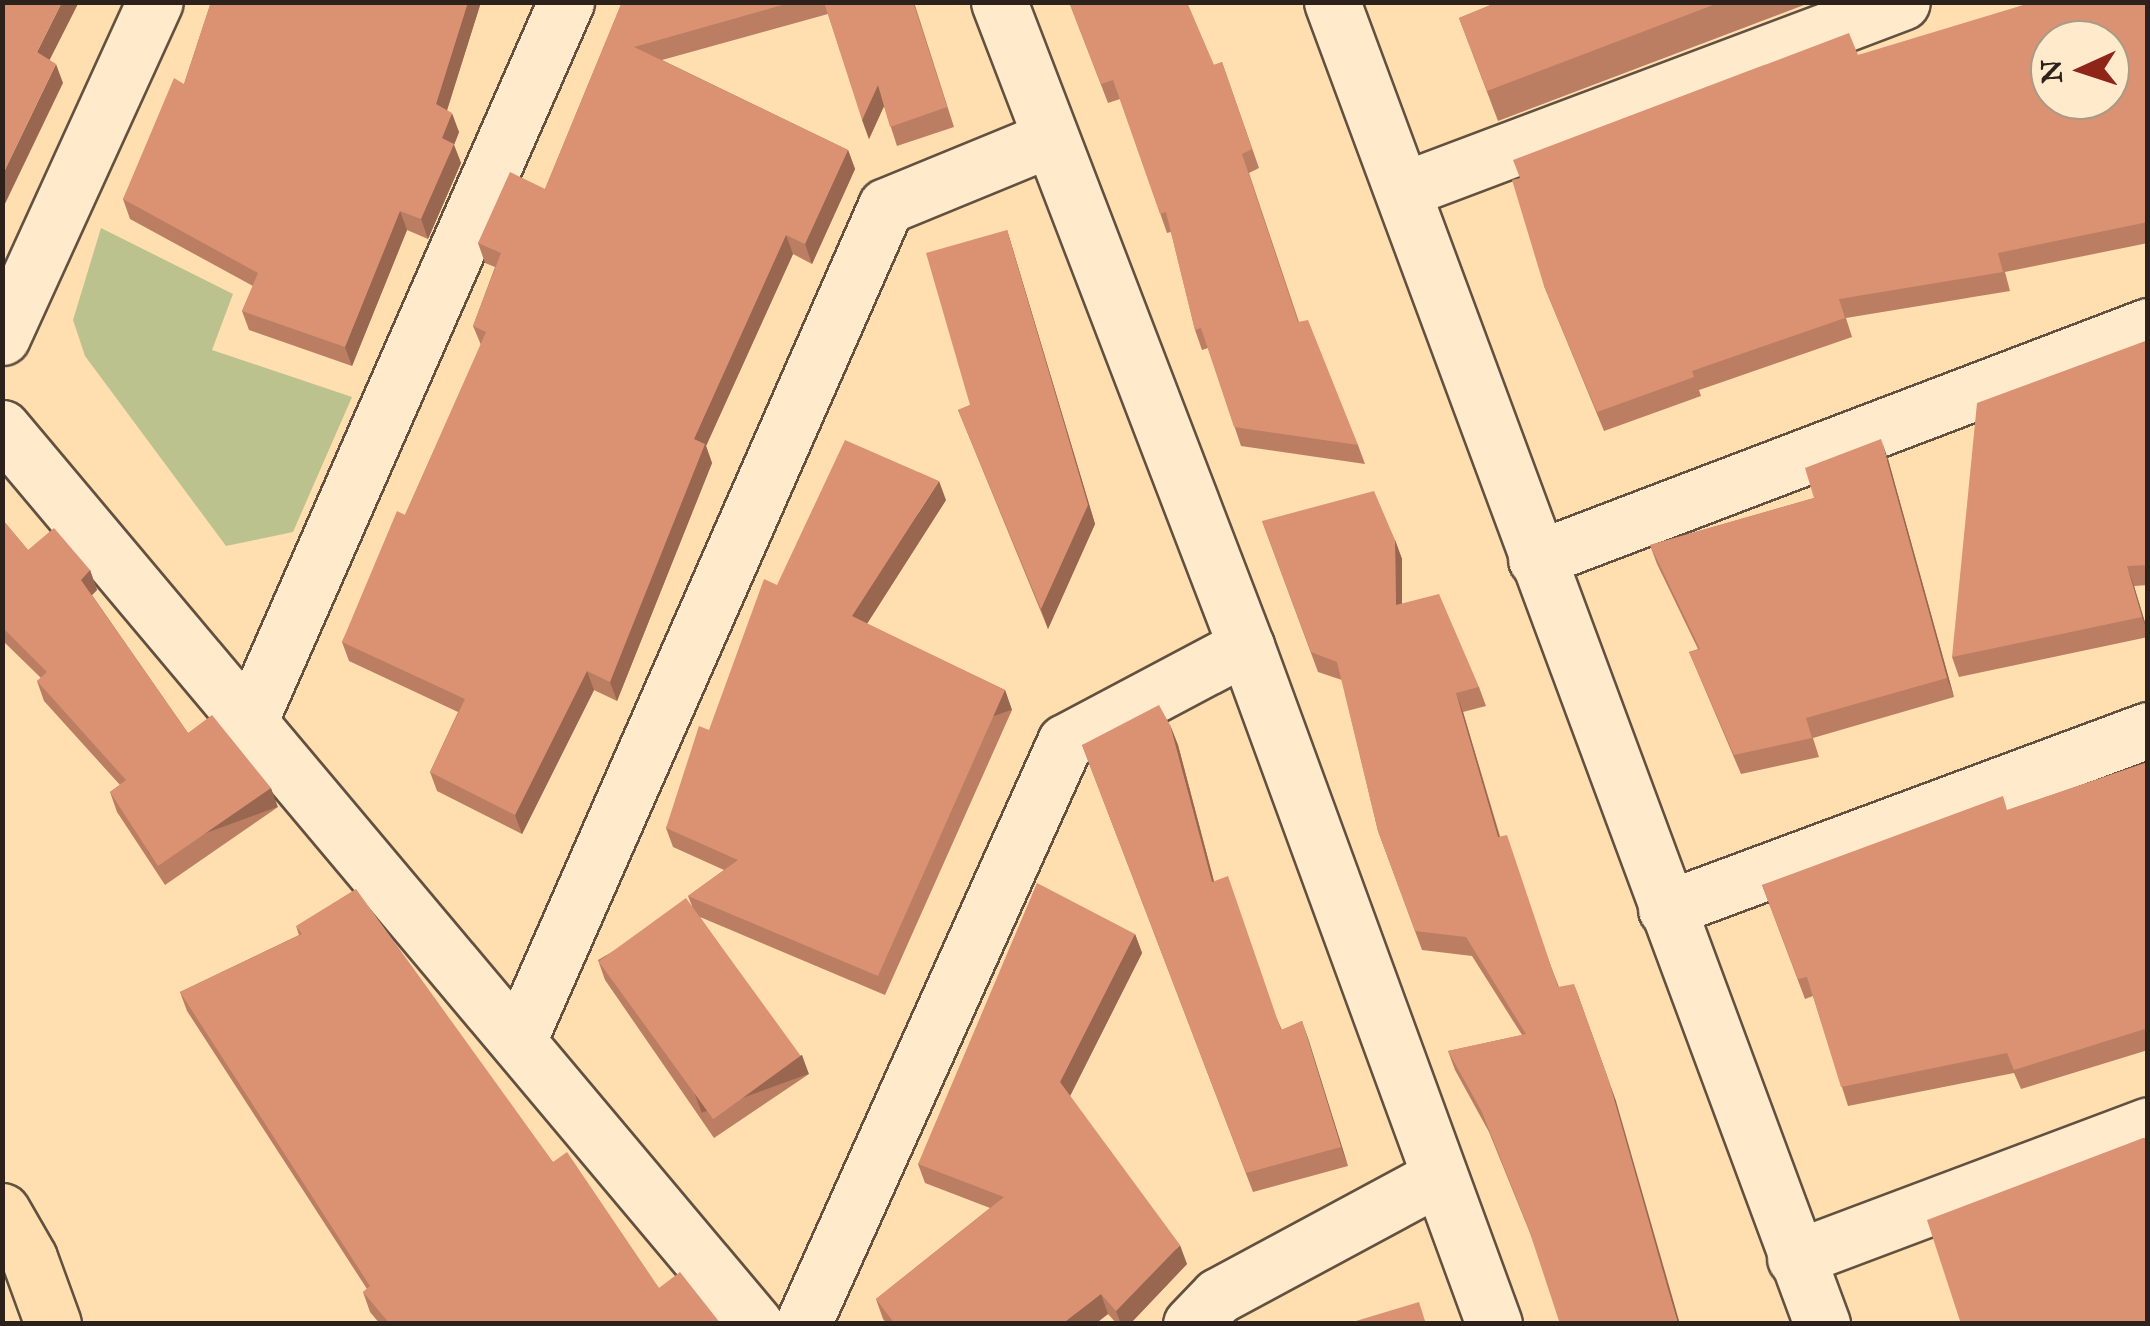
<!DOCTYPE html>
<html>
<head>
<meta charset="utf-8">
<style>
  body { margin:0 }
  #map { position:relative; width:2150px; height:1326px; overflow:hidden; background:#ffdfb0; font-family:"IM FELL Great Primer",serif }
  div>[style] { position:absolute }
  [style*='--x'] { left:calc(var(--x)*1px); top:calc(var(--y)*1px); width:calc(var(--w)*1px); rotate:calc(var(--a)*1deg) }
  .green>* { inset:0; background:#bcc28e }
  .roads { filter:drop-shadow(2px 0 #625140) drop-shadow(-2px 0 #625140) drop-shadow(0 2px #625140) drop-shadow(0 -2px #625140) }
  .street>* { height:55px; margin:-27.5px; padding:0 27.5px; transform-origin:27.5px; border-radius:27.5px; background:#ffeacc }
  .secondary>* { height:55px; margin:-27.5px; padding:0 27.5px; transform-origin:27.5px; border-radius:27.5px; background:#ffeacc }
  .primary>* { height:55px; margin:-27.5px; padding:0 27.5px; transform-origin:27.5px; border-radius:27.5px; background:#ffdfb0 }
  .wall>* { inset:0; background:#bb7e63 }
  .shaded-wall>* { inset:0; background:#996650; transform-origin:0 0 }
  .building>* { inset:0; background:#da9273; transform-origin:0 0 }
  span { translate:-50% -50%; white-space:nowrap; text-align:center; line-height:1.15; -webkit-text-stroke:8px #ffeacc; paint-order:stroke }
  .frame { position:absolute; inset:0; border:5px solid #2d221b; pointer-events:none }
  .north { position:absolute; left:2030px; top:20px; width:100px; height:100px; box-sizing:border-box; background:#ffeacc; border:2px solid #ab9a85; border-radius:50%; rotate:267deg; font-size:28px; font-weight:700; line-height:40px; text-align:center; color:#2d221b }
  .north::after { content:''; display:block; margin:auto; width:35px; height:45px; background:#8f2418; clip-path:polygon(50% 0,100% 100%,50% 72%,0 100%) }
</style>
</head>
<body>
<div id="map">
  <div class="green">
    <i style="clip-path:polygon(101px 228px,233px 294px,212px 350px,352px 397px,293px 532px,226px 546px,85px 356px,73px 320px)"></i>
  </div>
  <div class="roads">
    <div class="street">
      <i style="--x:1332;--y:2;--w:1410;--a:69.66"></i>
      <i style="--x:1403;--y:190;--w:533;--a:-20.64"></i>
      <i style="--x:2;--y:337;--w:368;--a:-65.5"></i>
      <i style="--x:2;--y:428;--w:1170;--a:49.96"></i>
      <i style="--x:1536;--y:559;--w:655;--a:-20.84"></i>
      <i style="--x:249;--y:722;--w:787;--a:-66.24"></i>
      <i style="--x:1666;--y:909;--w:514;--a:-20.37"></i>
      <i style="--x:518;--y:1041;--w:912;--a:-66.22"></i>
      <i style="--x:886;--y:206;--w:176;--a:-22.3"></i>
      <i style="--x:1795;--y:1258;--w:377;--a:-20.6"></i>
      <i style="--x:803;--y:1324;--w:638;--a:-65.76"></i>
      <i style="--x:1065;--y:742;--w:205;--a:-27.9"></i>
      <i style="--x:1191;--y:1324;--w:39;--a:-46"></i>
      <i style="--x:1218;--y:1296;--w:251;--a:-28.3"></i>
    </div>
    <div class="secondary">
      <i style="--x:999;--y:2;--w:690;--a:69.02"></i>
      <i style="--x:1246;--y:646;--w:722;--a:69.91"></i>
    </div>
    <div class="primary">
      <i style="--x:2;--y:1211;--w:54;--a:60.1"></i>
      <i style="--x:29;--y:1258;--w:70;--a:70"></i>
    </div>
  </div>
  <div class="wall">
    <i style="clip-path:polygon(211px 2px,481px 2px,447px 110px,459px 132px,454px 145px,461px 163px,428px 239px,407px 230px,352px 366px,249px 330px,242px 311px,253px 286px,130px 219px,123px 199px,184px 84px)"></i>
    <i style="clip-path:polygon(622px 2px,914px 2px,954px 127px,897px 146px,884px 106px,869px 139px,828px 14px,662px 60px,848px 150px,855px 169px,812px 264px,793px 254px,706px 446px,712px 463px,617px 701px,594px 690px,522px 834px,437px 791px,430px 772px,458px 712px,349px 661px,342px 642px,405px 515px,481px 345px,473px 326px,495px 267px,485px 263px,478px 243px,545px 189px)"></i>
    <i style="clip-path:polygon(1069px 2px,1214px 65px,1222px 62px,1259px 168px,1249px 173px,1299px 322px,1358px 445px,1365px 464px,1241px 446px,1208px 348px,1202px 350px,1195px 330px,1171px 232px,1167px 233px,1120px 99px,1108px 103px)"></i>
    <i style="clip-path:polygon(1498px 2px,1812px 2px,1498px 121px,1459px 18px)"></i>
    <i style="clip-path:polygon(2148px 2px,2148px 243px,2005px 272px,2010px 291px,1846px 318px,1852px 337px,1699px 390px,1701px 396px,1604px 431px,1544px 286px,1858px 55px)"></i>
    <i style="clip-path:polygon(1007px 230px,1095px 524px,1048px 629px,958px 410px,970px 405px)"></i>
    <i style="clip-path:polygon(2148px 340px,2148px 585px,2134px 586px,2148px 632px,2148px 637px,1959px 677px,1952px 657px)"></i>
    <i style="clip-path:polygon(1888px 459px,1954px 697px,1813px 738px,1819px 757px,1741px 774px,1689px 652px,1698px 649px,1657px 564px,1650px 545px,1814px 498px)"></i>
    <i style="clip-path:polygon(946px 500px,867px 624px,1005px 690px,1012px 710px,885px 995px,700px 917px,809px 1074px,714px 1138px,605px 980px,598px 960px,692px 906px,688px 896px,724px 870px,673px 847px,666px 828px,777px 585px)"></i>
    <i style="clip-path:polygon(2px 519px,28px 550px,90px 570px,97px 590px,92px 595px,188px 733px,278px 807px,165px 885px,117px 812px,110px 792px,120px 785px,44px 701px,37px 681px,41px 678px,2px 640px)"></i>
    <i style="clip-path:polygon(1262px 521px,1395px 540px,1402px 559px,1402px 604px,1479px 687px,1486px 706px,1463px 712px,1500px 836px,1559px 987px,1616px 1101px,1532px 1238px,1489px 1132px,1455px 1070px,1448px 1051px,1522px 1035px,1472px 956px,1422px 950px,1378px 831px,1342px 680px,1318px 672px)"></i>
    <i style="clip-path:polygon(1170px 725px,1178px 745px,1214px 881px,1282px 1030px,1302px 1021px,1348px 1166px,1253px 1192px,1082px 745px)"></i>
    <i style="clip-path:polygon(2148px 762px,2148px 1050px,2021px 1089px,2014px 1073px,1848px 1106px,1813px 996px,1805px 999px,1762px 885px,2008px 810px)"></i>
    <i style="clip-path:polygon(296px 926px,553px 1162px,659px 1288px,721px 1324px,380px 1324px,370px 1312px,363px 1292px,367px 1289px,187px 1011px,180px 992px,299px 935px)"></i>
    <i style="clip-path:polygon(1135px 934px,1142px 953px,1070px 1096px,1187px 1264px,1130px 1324px,1117px 1324px,1108px 1314px,1095px 1324px,887px 1324px,883px 1319px,876px 1299px,990px 1208px,925px 1183px,918px 1164px)"></i>
  </div>
  <div class="shaded-wall">
    <i style="clip-path:polygon(62px 2px,79px 2px,44px 71px,37px 52px)"></i>
    <i style="clip-path:polygon(468px 2px,481px 2px,443px 123px,436px 104px)"></i>
    <i style="clip-path:polygon(56px 64px,63px 83px,2px 210px,2px 176px)"></i>
    <i style="clip-path:polygon(878px 85px,885px 104px,869px 139px,862px 120px)"></i>
    <i style="clip-path:polygon(452px 113px,459px 132px,454px 145px,461px 163px,428px 239px,421px 219px,442px 138px)"></i>
    <i style="clip-path:polygon(848px 150px,855px 169px,812px 264px,805px 244px)"></i>
    <i style="clip-path:polygon(400px 211px,407px 230px,352px 366px,345px 347px)"></i>
    <i style="clip-path:polygon(1007px 230px,1095px 524px,1048px 629px,1041px 609px)"></i>
    <i style="clip-path:polygon(786px 235px,793px 254px,706px 446px,712px 463px,617px 701px,610px 682px,694px 439px)"></i>
    <i style="clip-path:polygon(1881px 439px,1888px 459px,1954px 697px,1947px 678px)"></i>
    <i style="clip-path:polygon(939px 481px,946px 500px,859px 636px,852px 616px)"></i>
    <i style="clip-path:polygon(1395px 540px,1402px 559px,1402px 624px,1396px 605px)"></i>
    <i style="clip-path:polygon(2127px 566px,2134px 586px,2148px 633px,2142px 617px)"></i>
    <i style="clip-path:polygon(90px 570px,97px 590px,88px 599px,81px 580px)"></i>
    <i style="clip-path:polygon(587px 671px,594px 690px,522px 834px,515px 815px)"></i>
    <i style="left:1005px;top:690px;width:21px;height:313px;rotate:71deg"></i>
    <i style="clip-path:polygon(1456px 693px,1463px 712px,1505px 856px,1498px 837px)"></i>
    <i style="clip-path:polygon(1170px 725px,1178px 745px,1219px 901px,1212px 882px)"></i>
    <i style="left:271px;top:788px;width:20px;height:137px;rotate:70deg"></i>
    <i style="clip-path:polygon(1135px 934px,1142px 953px,1067px 1102px,1060px 1082px)"></i>
    <i style="clip-path:polygon(1574px 984px,1616px 1101px,1680px 1324px,1678px 1324px)"></i>
    <i style="clip-path:polygon(1302px 1021px,1309px 1041px,1348px 1166px,1341px 1147px)"></i>
    <i style="left:802px;top:1055px;width:20px;height:114px;rotate:70deg"></i>
    <i style="clip-path:polygon(1180px 1245px,1187px 1264px,1130px 1324px,1121px 1324px,1116px 1311px)"></i>
    <i style="clip-path:polygon(1101px 1294px,1108px 1314px,1095px 1324px,1062px 1324px)"></i>
  </div>
  <div class="building">
    <i style="clip-path:polygon(2px 2px,62px 2px,37px 52px,56px 64px,2px 176px)"></i>
    <i style="clip-path:polygon(211px 2px,468px 2px,436px 104px,452px 113px,442px 138px,454px 144px,421px 219px,400px 211px,345px 347px,242px 311px,258px 273px,123px 199px,174px 78px,184px 84px)"></i>
    <i style="clip-path:polygon(622px 2px,793px 2px,634px 47px,848px 150px,805px 244px,786px 235px,694px 439px,705px 444px,610px 682px,587px 671px,515px 815px,430px 772px,465px 699px,342px 642px,397px 511px,405px 515px,486px 332px,473px 326px,501px 253px,478px 243px,510px 172px,545px 189px)"></i>
    <i style="clip-path:polygon(824px 2px,913px 2px,947px 107px,890px 127px,878px 85px,862px 120px)"></i>
    <i style="clip-path:polygon(1069px 2px,1187px 2px,1214px 65px,1222px 62px,1252px 149px,1242px 154px,1298px 322px,1308px 320px,1358px 445px,1234px 427px,1201px 328px,1195px 330px,1166px 212px,1160px 214px,1113px 80px,1101px 84px)"></i>
    <i style="clip-path:polygon(1498px 2px,1721px 2px,1487px 91px,1459px 18px)"></i>
    <i style="clip-path:polygon(evenodd,2033px 2px,2148px 2px,2148px 222px,1998px 253px,2003px 272px,1839px 299px,1845px 318px,1692px 371px,1694px 377px,1597px 412px,1544px 286px,1512px 180px,1520px 178px,1513px 160px,1849px 33px,1858px 55px,2033px 2px,2050px 40px,2110px 40px,2110px 100px,2050px 100px,2050px 40px)"></i>
    <i style="clip-path:polygon(1007px 230px,1088px 505px,1041px 609px,958px 410px,970px 405px,926px 253px)"></i>
    <i style="clip-path:polygon(2148px 340px,2148px 565px,2127px 566px,2142px 617px,1952px 657px,1977px 403px)"></i>
    <i style="clip-path:polygon(1881px 439px,1947px 678px,1806px 718px,1812px 738px,1734px 755px,1689px 652px,1700px 649px,1650px 545px,1814px 498px,1805px 468px)"></i>
    <i style="clip-path:polygon(845px 440px,939px 481px,852px 616px,1005px 690px,878px 976px,688px 896px,738px 860px,666px 828px,699px 726px,709px 730px,764px 579px,777px 585px)"></i>
    <i style="clip-path:polygon(1374px 491px,1395px 540px,1396px 605px,1439px 594px,1479px 687px,1456px 693px,1498px 837px,1507px 835px,1558px 987px,1574px 984px,1609px 1081px,1678px 1324px,1560px 1324px,1528px 1227px,1482px 1112px,1448px 1051px,1526px 1034px,1466px 937px,1415px 931px,1378px 831px,1337px 662px,1311px 652px,1262px 521px)"></i>
    <i style="clip-path:polygon(2px 519px,28px 550px,54px 528px,90px 570px,81px 580px,188px 733px,212px 715px,271px 788px,158px 866px,110px 792px,126px 780px,37px 681px,47px 672px,2px 627px)"></i>
    <i style="clip-path:polygon(1159px 705px,1170px 725px,1212px 882px,1228px 876px,1281px 1030px,1302px 1021px,1341px 1147px,1246px 1173px,1082px 745px)"></i>
    <i style="clip-path:polygon(2148px 762px,2148px 1028px,2014px 1070px,2007px 1053px,1841px 1087px,1807px 977px,1798px 979px,1762px 885px,2003px 796px,2007px 810px)"></i>
    <i style="clip-path:polygon(1037px 883px,1135px 934px,1060px 1082px,1180px 1245px,1116px 1311px,1101px 1294px,1062px 1324px,895px 1324px,876px 1299px,1004px 1197px,918px 1164px)"></i>
    <i style="clip-path:polygon(356px 889px,553px 1162px,567px 1152px,659px 1288px,680px 1272px,721px 1324px,390px 1324px,363px 1292px,370px 1286px,180px 992px,302px 934px,296px 926px)"></i>
    <i style="left:686px;top:898px;width:195px;height:108px;rotate:54deg"></i>
    <i style="clip-path:polygon(2143px 1138px,2148px 1138px,2148px 1324px,1961px 1324px,1927px 1220px)"></i>
    <i style="clip-path:polygon(1419px 1302px,1426px 1324px,1346px 1324px)"></i>
  </div>
  <div class="frame"></div>
  <div class="north">N</div>
</div>
</body>
</html>
